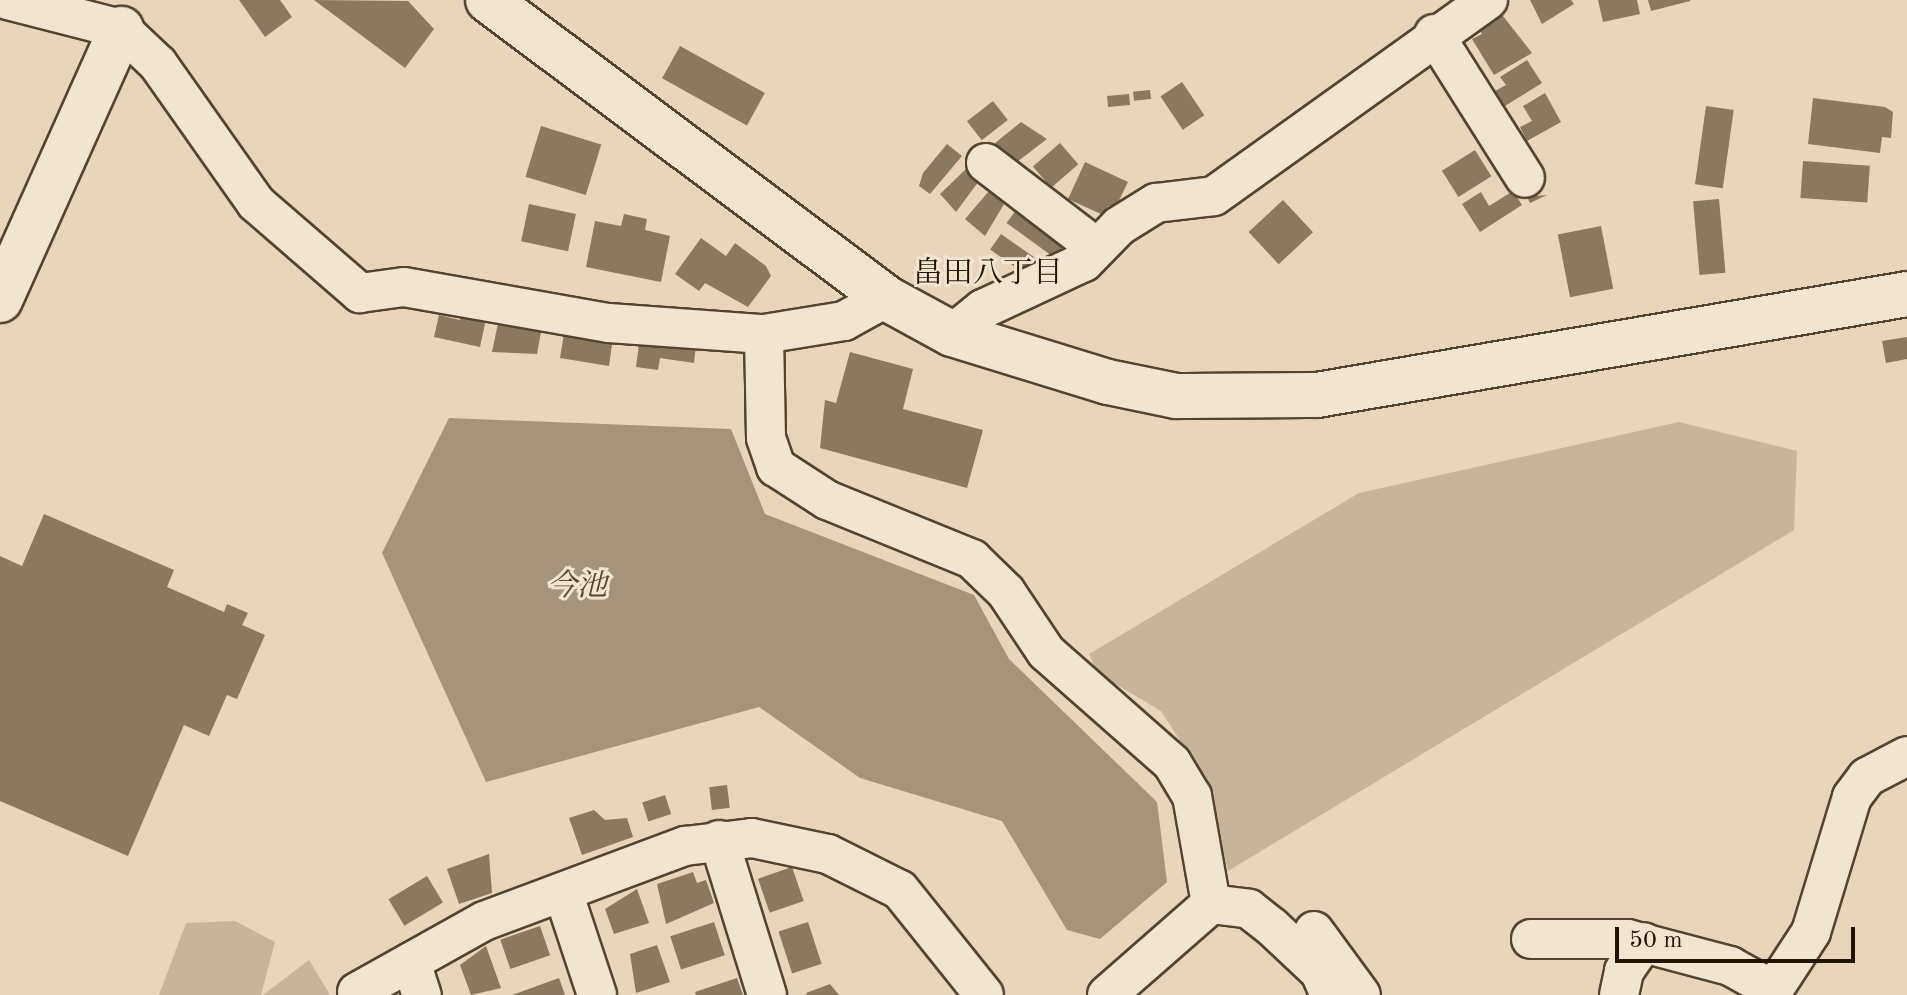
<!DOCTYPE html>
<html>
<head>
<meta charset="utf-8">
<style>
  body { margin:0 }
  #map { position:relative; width:1907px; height:995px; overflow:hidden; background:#e9d5ba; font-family:"Old Standard TT","Noto Serif JP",serif }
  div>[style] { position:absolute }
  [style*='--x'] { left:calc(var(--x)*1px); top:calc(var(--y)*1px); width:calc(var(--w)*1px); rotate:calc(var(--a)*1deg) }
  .green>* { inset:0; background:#c7b49b }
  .water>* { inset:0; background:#a6937b }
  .building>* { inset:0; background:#8a7861; transform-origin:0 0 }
  .roads { filter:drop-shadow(2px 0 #54442f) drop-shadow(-2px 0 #54442f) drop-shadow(0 2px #54442f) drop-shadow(0 -2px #54442f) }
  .street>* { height:38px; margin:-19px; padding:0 19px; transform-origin:19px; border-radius:19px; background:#f1e4d2 }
  .secondary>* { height:44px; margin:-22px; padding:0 22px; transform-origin:22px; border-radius:22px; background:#f1e4d2 }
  span { translate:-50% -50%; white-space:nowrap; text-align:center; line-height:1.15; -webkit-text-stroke:6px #f1e4d2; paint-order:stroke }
  .neighbourhood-label { font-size:30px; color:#231301 }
  .water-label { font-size:30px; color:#574632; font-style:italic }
  .scale { position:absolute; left:1615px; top:927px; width:240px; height:36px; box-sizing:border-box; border:4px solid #231301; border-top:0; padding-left:10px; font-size:24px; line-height:28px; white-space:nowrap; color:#231301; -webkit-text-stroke:6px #f1e4d2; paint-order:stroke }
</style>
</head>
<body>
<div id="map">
  <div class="green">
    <i style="clip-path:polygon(1679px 422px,1797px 451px,1794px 530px,1228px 871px,1206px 781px,1161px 711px,1097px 673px,1089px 654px,1359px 493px)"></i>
    <i style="clip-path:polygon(235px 921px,275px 942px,261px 995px,159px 995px,186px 923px)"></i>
    <i style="clip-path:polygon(309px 960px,330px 995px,263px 995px)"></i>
  </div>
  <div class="water">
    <i style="clip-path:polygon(449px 418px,731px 429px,765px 514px,974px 595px,1009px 659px,1157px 802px,1167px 882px,1100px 939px,1067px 930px,1002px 821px,860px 778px,759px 707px,486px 782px,382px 553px)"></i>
  </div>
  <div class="building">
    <i style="clip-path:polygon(239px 0,280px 0,292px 17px,265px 37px)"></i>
    <i style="clip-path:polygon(314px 0,408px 1px,434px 29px,405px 68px)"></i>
    <i style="clip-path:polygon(1530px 0,1571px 0,1574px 4px,1542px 24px)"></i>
    <i style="clip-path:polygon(1598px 0,1637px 0,1640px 14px,1603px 22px)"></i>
    <i style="clip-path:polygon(1648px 0,1690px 0,1690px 1px,1651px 11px)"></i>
    <i style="clip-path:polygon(1499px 11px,1532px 53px,1494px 75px,1472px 39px,1482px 34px,1477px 25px)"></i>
    <i style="left:680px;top:46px;width:97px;height:37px;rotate:29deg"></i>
    <i style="clip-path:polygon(1527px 60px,1542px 83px,1505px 106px,1495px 91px,1506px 85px,1500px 77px)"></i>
    <i style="left:1182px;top:82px;width:40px;height:26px;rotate:56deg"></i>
    <i style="left:1150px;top:90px;width:9px;height:17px;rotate:84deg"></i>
    <i style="clip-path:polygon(1545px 93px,1561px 122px,1527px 141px,1520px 127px,1532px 121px,1523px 106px)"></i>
    <i style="left:1129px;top:94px;width:11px;height:22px;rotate:85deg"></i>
    <i style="clip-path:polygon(1813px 98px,1885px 107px,1893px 112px,1891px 138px,1882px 137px,1880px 153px,1808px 144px)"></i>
    <i style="left:993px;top:101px;width:24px;height:33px;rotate:52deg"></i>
    <i style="left:1706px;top:106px;width:28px;height:79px;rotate:8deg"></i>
    <i style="clip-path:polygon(1021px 122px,1047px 139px,1013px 165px,995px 143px)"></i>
    <i style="left:541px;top:126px;width:63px;height:53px;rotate:17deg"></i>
    <i style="left:1060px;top:143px;width:28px;height:36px;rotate:49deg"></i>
    <i style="clip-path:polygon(947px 144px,962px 156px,930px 194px,919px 186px,923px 173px)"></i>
    <i style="left:1475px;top:150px;width:31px;height:39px;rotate:58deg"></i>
    <i style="left:1803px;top:161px;width:67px;height:37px;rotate:4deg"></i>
    <i style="clip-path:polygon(1085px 162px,1128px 182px,1115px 209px,1108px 206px,1103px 215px,1068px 199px)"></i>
    <i style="clip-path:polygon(967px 168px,979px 181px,956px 212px,940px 194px)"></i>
    <i style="clip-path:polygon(989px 191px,1004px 204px,985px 236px,965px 219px)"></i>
    <i style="clip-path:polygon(1513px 191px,1522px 205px,1480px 232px,1462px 204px,1481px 192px,1489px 206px)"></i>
    <i style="clip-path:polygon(1534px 191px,1536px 196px,1547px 195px,1530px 203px,1526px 195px)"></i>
    <i style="left:1719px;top:199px;width:74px;height:26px;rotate:85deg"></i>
    <i style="left:1283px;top:200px;width:44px;height:47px;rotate:47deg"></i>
    <i style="left:529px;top:204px;width:48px;height:38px;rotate:12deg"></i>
    <i style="left:1016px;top:210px;width:59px;height:16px;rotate:36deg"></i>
    <i style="clip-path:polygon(624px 214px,647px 219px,645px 230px,670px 236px,661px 282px,586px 267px,595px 221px,621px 226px)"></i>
    <i style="left:1601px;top:226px;width:64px;height:44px;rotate:79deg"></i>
    <i style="left:1001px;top:234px;width:40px;height:19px;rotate:35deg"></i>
    <i style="clip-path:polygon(701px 238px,726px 256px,735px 243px,766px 266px,771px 276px,748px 307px,705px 283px,699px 291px,675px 274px)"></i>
    <i style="clip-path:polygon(462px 314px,486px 319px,480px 347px,434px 337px,439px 315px,460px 320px)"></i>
    <i style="clip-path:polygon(498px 323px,541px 332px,537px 354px,492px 352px)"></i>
    <i style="clip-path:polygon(564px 334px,613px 337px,609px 366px,560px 358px)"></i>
    <i style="clip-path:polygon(640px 336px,696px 345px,694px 363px,660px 358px,658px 370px,636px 367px)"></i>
    <i style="clip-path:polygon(1907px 337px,1907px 359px,1886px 363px,1882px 341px)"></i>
    <i style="clip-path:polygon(850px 352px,913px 369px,903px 409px,983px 430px,967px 488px,820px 448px,825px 400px,836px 403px)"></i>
    <i style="clip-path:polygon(44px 514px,174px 570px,167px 587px,224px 612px,227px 604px,248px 613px,242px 625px,265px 635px,237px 699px,227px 695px,209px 736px,184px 725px,128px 856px,0 801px,0 556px,22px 566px)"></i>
    <i style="left:727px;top:785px;width:23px;height:18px;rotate:83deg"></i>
    <i style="left:665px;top:795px;width:20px;height:24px;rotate:72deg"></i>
    <i style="clip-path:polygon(594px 810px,605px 820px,627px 818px,633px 837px,582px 855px,569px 818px)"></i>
    <i style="clip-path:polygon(489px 854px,492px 893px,459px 904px,447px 869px)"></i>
    <i style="left:792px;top:867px;width:36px;height:36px;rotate:71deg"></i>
    <i style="clip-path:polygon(693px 872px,697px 883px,706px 880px,714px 903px,666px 924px,657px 884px)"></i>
    <i style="left:427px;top:876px;width:31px;height:45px;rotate:59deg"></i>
    <i style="clip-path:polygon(637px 889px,649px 923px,614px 934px,605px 909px)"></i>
    <i style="left:714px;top:922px;width:35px;height:46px;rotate:72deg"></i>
    <i style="left:808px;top:922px;width:44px;height:31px;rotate:72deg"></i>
    <i style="left:540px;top:926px;width:31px;height:42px;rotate:71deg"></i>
    <i style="clip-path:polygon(657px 945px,670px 982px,636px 993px,630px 954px)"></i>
    <i style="clip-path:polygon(486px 946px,501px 988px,471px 995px,460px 965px)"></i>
    <i style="clip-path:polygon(559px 978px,565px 995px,512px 995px)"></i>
    <i style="clip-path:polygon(737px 978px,743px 995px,696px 995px,695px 992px)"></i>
    <i style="clip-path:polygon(830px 984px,839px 995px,807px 995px,806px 993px)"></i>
  </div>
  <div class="roads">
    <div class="street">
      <i style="--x:8;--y:0;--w:117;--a:14.4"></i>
      <i style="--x:121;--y:29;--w:51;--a:43.4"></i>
      <i style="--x:158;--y:64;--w:170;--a:54.8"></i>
      <i style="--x:256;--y:203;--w:138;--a:40.9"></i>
      <i style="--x:360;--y:293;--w:44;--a:-7.8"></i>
      <i style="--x:404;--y:287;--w:208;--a:10"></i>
      <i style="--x:609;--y:323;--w:155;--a:4.1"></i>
      <i style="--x:764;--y:334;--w:81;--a:-9.2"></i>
      <i style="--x:844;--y:321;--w:48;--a:-28.7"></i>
      <i style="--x:1434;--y:34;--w:170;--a:57.7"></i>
      <i style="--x:986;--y:163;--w:140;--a:37.4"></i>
      <i style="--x:764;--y:334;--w:104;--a:88.9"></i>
      <i style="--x:766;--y:438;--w:31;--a:71"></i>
      <i style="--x:776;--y:467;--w:61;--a:32.9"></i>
      <i style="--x:827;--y:500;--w:157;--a:22.1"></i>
      <i style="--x:972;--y:559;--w:47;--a:44.1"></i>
      <i style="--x:1006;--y:592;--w:72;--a:56.3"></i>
      <i style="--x:1046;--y:652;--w:168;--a:41.4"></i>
      <i style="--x:1172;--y:763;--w:39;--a:59"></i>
      <i style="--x:1192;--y:796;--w:110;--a:80"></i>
      <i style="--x:952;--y:334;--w:40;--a:-39"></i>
      <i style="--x:983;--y:309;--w:111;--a:-25"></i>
      <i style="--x:1084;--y:262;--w:50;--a:-45.8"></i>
      <i style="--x:1119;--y:226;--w:44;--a:-31.9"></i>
      <i style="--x:1156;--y:203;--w:58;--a:-6.9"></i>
      <i style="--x:1214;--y:196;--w:337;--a:-35.6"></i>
      <i style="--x:719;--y:840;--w:162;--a:72.8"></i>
      <i style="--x:563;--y:892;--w:108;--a:71.7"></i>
      <i style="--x:1314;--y:931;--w:79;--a:53.7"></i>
      <i style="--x:1531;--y:939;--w:97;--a:0"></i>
      <i style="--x:1628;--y:939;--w:106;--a:14.8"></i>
      <i style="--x:1730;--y:966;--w:49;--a:29.2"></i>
      <i style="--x:411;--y:962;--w:35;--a:72"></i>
      <i style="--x:357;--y:992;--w:145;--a:-29.2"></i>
      <i style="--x:484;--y:921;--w:215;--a:-20.5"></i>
      <i style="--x:685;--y:846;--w:67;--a:-6.8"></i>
      <i style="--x:752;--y:838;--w:78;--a:11.9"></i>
      <i style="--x:828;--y:854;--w:80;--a:26.6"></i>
      <i style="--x:900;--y:890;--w:134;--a:51.3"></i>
      <i style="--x:1107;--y:995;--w:138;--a:-41.2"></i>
      <i style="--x:1211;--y:904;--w:38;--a:7"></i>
      <i style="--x:1249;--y:909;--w:29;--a:38"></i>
      <i style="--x:1272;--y:927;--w:66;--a:43.2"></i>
      <i style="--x:1320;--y:972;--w:25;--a:67"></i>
      <i style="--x:1619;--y:995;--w:25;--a:-78"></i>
      <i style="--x:1624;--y:971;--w:35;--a:-55"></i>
      <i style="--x:1770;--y:995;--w:75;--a:-56.9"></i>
      <i style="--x:1811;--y:932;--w:141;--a:-73.1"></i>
      <i style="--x:1852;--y:797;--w:25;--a:-53"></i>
      <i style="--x:1867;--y:777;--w:45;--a:-27.7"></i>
    </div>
    <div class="secondary">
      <i style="--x:488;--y:0;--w:497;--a:36.8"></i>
      <i style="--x:886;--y:298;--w:75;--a:28.6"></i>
      <i style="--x:952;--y:334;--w:163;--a:17.1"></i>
      <i style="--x:1108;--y:382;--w:69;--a:11.6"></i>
      <i style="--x:1176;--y:396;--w:141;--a:-0.4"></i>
      <i style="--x:1317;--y:395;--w:599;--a:-9.71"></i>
      <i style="--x:0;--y:300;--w:297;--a:-65.9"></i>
    </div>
  </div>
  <div class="neighbourhood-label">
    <span style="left:988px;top:274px">畠田八丁目</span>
  </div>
  <div class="water-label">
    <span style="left:577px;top:587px">今池</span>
  </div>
  <div class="scale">50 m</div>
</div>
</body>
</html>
